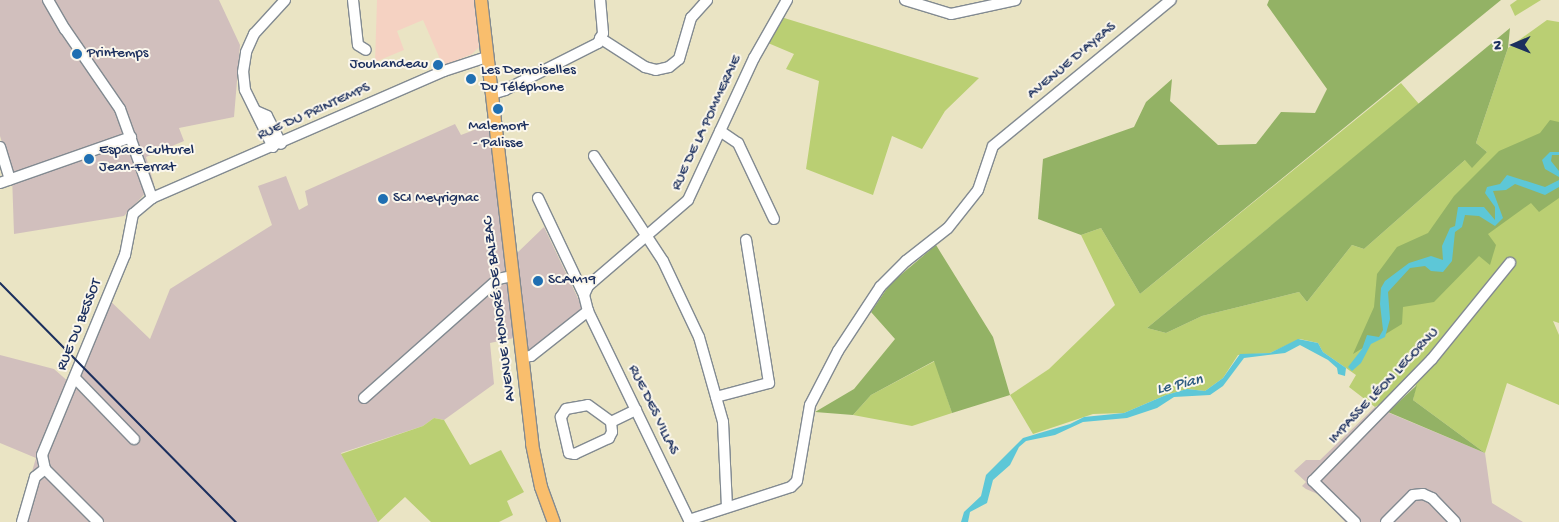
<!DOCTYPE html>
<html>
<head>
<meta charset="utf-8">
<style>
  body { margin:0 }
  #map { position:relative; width:1559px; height:522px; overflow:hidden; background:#eae4c4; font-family:"Gochi Hand",sans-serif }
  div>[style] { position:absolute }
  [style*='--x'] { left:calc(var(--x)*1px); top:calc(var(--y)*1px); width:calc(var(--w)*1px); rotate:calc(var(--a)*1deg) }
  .built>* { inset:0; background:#f5d2c2 }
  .industrial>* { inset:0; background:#d1bfbd }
  .green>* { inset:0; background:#bacf73 }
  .forest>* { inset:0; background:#93b265 }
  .water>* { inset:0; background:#5dc7d7 }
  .roads { filter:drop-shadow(1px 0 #828a91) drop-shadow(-1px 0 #828a91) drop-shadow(0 1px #828a91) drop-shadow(0 -1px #828a91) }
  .minor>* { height:10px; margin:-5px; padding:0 5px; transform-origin:5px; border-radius:5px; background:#fff }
  .major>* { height:12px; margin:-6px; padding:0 6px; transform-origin:6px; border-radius:6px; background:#f9be6d }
  .rail>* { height:2px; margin:-1px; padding:0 1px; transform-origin:1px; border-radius:1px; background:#1b2f5e }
  .dots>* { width:14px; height:14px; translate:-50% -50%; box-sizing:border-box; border:2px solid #fbf7ec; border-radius:50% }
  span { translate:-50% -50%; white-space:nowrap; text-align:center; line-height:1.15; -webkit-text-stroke:4px #fbf7ec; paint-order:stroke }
  .poi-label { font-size:15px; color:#1b2f5e }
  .left { translate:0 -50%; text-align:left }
  .right { translate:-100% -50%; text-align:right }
  .street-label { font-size:15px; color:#1b2f5e }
  .water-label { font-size:16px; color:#2f5d82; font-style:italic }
  .north { position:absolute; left:1489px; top:20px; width:50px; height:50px; -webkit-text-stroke:4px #fbf7ec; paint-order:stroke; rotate:269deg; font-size:14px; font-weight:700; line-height:20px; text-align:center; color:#1b2f5e }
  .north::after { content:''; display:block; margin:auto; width:18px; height:22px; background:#1b2f5e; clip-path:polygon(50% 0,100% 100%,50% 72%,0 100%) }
</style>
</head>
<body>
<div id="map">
  <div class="built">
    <i style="clip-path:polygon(377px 0,474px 0,479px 47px,472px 54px,443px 66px,423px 20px,397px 31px,404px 50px,375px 62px)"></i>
  </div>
  <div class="industrial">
    <i style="clip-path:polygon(0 0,219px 0,240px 45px,234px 117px,179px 128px,184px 141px,146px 157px,154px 184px,124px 216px,14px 234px,12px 175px,0 136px)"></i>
    <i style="clip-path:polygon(498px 121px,516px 254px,544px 227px,583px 309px,532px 352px,514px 338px,490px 343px,494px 384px,444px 420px,434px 418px,423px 426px,341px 453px,378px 522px,17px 522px,36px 458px,0 443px,0 355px,54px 369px,70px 383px,105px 296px,150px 339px,170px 289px,272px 225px,258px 186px,286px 176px,299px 210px,308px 205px,305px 191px,455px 124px,461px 135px)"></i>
    <i style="clip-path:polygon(1375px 407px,1485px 453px,1492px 503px,1523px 522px,1345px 522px,1320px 495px,1306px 489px,1302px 486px,1306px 482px,1294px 471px,1306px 460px,1320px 460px)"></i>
  </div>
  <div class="green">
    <i style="clip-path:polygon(1517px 0,1541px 0,1515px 16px,1510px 5px)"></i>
    <i style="clip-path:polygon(781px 17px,979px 78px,945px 111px,922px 149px,892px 136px,873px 195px,806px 169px,819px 81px,786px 69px,794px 54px,768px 43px)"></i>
    <i style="clip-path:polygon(1547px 20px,1559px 22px,1559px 323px,1553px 321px,1559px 335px,1559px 405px,1507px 383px,1485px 453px,1413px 400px,1416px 385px,1375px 407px,1349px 387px,1356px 375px,1323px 352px,1318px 343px,1300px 339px,1270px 353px,1238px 355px,1223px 378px,1205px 391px,1187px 389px,1166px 395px,1124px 413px,1093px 414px,1033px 434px,1010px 395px,1049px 369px,1115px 305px,1081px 235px,1101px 228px,1140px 294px,1401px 83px,1419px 104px,1147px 328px,1166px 333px,1202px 316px,1299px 292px,1307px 302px,1352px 245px,1364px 249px,1465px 160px,1487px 152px,1476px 143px,1508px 48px)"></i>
    <i style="clip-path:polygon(935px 361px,952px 413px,912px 426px,853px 415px,871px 395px)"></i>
    <i style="clip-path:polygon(434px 418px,444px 420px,470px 465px,501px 450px,524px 492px,507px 501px,513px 515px,499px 522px,431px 522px,405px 497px,378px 522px,341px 454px,423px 426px)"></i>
  </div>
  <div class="forest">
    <i style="clip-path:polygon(1269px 0,1501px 0,1140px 294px,1101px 228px,1081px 235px,1038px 219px,1043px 159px,1134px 127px,1146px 102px,1172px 79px,1170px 101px,1218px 145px,1256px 144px,1281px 112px,1315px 113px,1327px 89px,1267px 5px)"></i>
    <i style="clip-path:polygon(1510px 28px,1508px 48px,1476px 143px,1487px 152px,1472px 168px,1465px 160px,1364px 249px,1352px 245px,1307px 302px,1299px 292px,1202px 316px,1166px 333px,1147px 328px)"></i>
    <i style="clip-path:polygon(1550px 120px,1559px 122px,1559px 198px,1539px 212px,1531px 203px,1488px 234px,1496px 245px,1490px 265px,1479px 256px,1434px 302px,1403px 307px,1402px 324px,1353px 354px,1374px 307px,1377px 274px,1397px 247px,1428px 233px,1454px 196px,1499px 151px,1540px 133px)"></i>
    <i style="clip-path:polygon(936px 245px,993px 337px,1010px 395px,952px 413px,934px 361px,871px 395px,853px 415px,815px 412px,854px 389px,895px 339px,871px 312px,890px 284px)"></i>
    <i style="clip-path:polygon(1417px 385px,1413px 400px,1485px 453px,1388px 412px)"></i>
  </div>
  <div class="water">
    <i style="clip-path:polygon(1550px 152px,1559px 152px,1559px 155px,1552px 155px,1551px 161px,1559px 171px,1559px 177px,1545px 169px,1542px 160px)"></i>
    <i style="clip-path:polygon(1507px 175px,1545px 187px,1559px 180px,1559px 187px,1545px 195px,1515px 184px,1506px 190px,1493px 191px,1503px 218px,1495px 226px,1479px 216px,1465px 215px,1462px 227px,1455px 232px,1452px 261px,1443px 272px,1431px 271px,1425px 266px,1410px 268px,1388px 292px,1390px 319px,1385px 337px,1371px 344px,1361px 363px,1352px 371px,1348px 367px,1362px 349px,1367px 335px,1379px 337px,1383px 330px,1380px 304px,1381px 288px,1385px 281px,1409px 263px,1431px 256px,1443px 260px,1442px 246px,1450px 228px,1455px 226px,1458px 207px,1484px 207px,1495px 220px,1495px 207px,1485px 193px,1487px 187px,1500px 184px)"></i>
    <i style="clip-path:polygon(1298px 339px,1318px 343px,1323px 352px,1346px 368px,1345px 376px,1338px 374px,1337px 368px,1328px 360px,1300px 345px,1285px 353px,1244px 358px,1223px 386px,1210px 395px,1174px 397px,1157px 408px,1127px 418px,1083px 422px,1055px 435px,1026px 441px,1019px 447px,1010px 465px,993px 480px,987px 503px,970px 512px,968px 522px,961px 522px,964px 512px,981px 496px,986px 475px,1023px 438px,1070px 424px,1084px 417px,1124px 413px,1166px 395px,1187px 389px,1205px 391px,1223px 378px,1240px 354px,1270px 353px)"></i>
  </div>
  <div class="roads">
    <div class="minor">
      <i style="--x:48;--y:0;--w:34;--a:60"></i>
      <i style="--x:65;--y:29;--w:97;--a:55.5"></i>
      <i style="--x:120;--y:109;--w:95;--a:70.2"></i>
      <i style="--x:353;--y:0;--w:45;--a:83.7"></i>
      <i style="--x:358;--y:45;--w:9;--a:32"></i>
      <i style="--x:905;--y:0;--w:48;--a:16.9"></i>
      <i style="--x:951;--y:14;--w:66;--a:-12.2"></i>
      <i style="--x:600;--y:38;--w:54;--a:32.8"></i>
      <i style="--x:645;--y:67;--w:11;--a:15"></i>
      <i style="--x:656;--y:70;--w:13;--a:-13"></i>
      <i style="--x:669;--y:67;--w:13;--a:-39"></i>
      <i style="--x:679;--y:59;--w:43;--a:-73.7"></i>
      <i style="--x:691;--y:18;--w:24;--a:-48"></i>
      <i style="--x:492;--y:94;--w:14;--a:-17"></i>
      <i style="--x:505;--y:90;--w:104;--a:-26.8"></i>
      <i style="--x:598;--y:43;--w:11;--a:-63"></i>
      <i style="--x:603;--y:33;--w:33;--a:-95"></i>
      <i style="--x:256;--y:111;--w:12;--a:24"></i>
      <i style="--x:267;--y:116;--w:31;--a:63"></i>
      <i style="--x:720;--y:131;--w:22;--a:34"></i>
      <i style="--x:738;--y:143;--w:84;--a:64.7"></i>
      <i style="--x:0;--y:147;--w:34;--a:73"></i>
      <i style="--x:273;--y:147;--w:64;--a:-116.2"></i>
      <i style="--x:245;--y:90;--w:18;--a:-96"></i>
      <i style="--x:243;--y:72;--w:20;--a:-81"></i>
      <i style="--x:246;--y:52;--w:20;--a:-66"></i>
      <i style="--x:254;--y:34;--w:46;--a:-47.6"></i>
      <i style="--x:594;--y:156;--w:126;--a:56.7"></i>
      <i style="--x:663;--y:261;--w:84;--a:64.7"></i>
      <i style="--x:699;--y:337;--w:88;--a:74.2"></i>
      <i style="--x:723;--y:422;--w:85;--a:87.3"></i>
      <i style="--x:0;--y:183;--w:139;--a:-19.3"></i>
      <i style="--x:538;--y:198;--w:107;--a:64.6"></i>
      <i style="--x:522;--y:358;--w:9;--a:-13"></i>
      <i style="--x:531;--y:356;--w:73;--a:-38.3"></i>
      <i style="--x:75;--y:378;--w:85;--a:46"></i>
      <i style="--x:716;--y:397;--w:55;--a:-14.8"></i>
      <i style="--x:769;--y:383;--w:145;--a:-99.1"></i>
      <i style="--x:364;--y:398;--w:179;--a:-41.6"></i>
      <i style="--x:498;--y:279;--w:14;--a:-12"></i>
      <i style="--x:588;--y:405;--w:29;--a:36"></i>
      <i style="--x:611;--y:422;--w:10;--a:84"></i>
      <i style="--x:612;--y:432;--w:7;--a:117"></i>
      <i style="--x:609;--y:438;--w:38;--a:155"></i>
      <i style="--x:575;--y:454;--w:6;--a:-171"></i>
      <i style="--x:569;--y:453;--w:37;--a:-103"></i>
      <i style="--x:561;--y:417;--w:9;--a:-58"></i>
      <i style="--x:566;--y:409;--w:22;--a:-10"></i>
      <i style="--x:611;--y:422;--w:28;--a:-26"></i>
      <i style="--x:689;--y:520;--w:107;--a:-17.9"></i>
      <i style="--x:791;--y:487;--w:8;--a:-45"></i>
      <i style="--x:797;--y:481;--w:77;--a:-80.3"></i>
      <i style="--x:810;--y:405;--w:61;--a:-62.6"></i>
      <i style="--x:838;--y:351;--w:77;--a:-56.7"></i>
      <i style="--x:880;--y:287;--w:37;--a:-45"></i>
      <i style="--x:906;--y:261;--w:53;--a:-38.2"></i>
      <i style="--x:948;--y:228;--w:48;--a:-51.7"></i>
      <i style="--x:978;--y:190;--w:46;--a:-71.2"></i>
      <i style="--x:993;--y:146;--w:230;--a:-39.4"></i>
      <i style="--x:22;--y:522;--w:47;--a:-73.9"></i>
      <i style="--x:35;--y:477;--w:13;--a:-39"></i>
      <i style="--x:98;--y:522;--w:75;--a:-135"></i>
      <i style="--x:45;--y:469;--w:14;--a:-102"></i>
      <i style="--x:42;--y:455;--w:217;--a:-67.5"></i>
      <i style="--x:125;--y:255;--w:42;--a:-79"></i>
      <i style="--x:133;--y:214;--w:25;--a:-40"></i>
      <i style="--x:152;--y:198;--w:318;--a:-23.5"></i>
      <i style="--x:444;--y:71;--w:45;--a:-18"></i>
      <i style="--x:690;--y:522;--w:234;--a:-115.8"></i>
      <i style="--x:588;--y:311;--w:16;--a:-104"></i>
      <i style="--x:584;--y:295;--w:10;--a:-66"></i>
      <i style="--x:588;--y:286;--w:132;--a:-40.7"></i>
      <i style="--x:688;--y:200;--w:157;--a:-65.1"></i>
      <i style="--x:754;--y:58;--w:67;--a:-60.4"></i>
      <i style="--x:1355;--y:522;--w:59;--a:-135.7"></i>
      <i style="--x:1313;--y:481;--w:170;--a:-45.7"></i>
      <i style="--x:1432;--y:359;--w:124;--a:-50.9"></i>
      <i style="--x:1386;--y:522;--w:38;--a:-45"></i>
      <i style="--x:1413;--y:495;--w:10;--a:-6"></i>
      <i style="--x:1423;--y:494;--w:10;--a:24"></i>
      <i style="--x:1432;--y:498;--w:33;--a:46"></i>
    </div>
    <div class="major">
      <i style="--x:481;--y:0;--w:447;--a:83.4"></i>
      <i style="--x:532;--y:444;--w:44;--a:78.2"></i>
      <i style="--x:541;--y:487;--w:37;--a:70"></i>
    </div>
  </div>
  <div class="rail">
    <i style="--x:0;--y:283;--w:336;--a:45.4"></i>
  </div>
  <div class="dots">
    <i style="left:77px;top:54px;background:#1f6fb2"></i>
    <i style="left:438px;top:65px;background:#1f6fb2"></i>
    <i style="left:471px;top:79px;background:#1f6fb2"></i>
    <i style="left:498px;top:109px;background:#1f6fb2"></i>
    <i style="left:89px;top:159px;background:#1f6fb2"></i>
    <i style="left:383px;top:199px;background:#1f6fb2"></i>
    <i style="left:538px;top:281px;background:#1f6fb2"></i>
  </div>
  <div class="poi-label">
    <span class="left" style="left:87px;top:54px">Printemps</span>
    <span class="right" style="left:428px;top:65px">Jouhandeau</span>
    <span class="left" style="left:481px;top:79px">Les Demoiselles<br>Du Téléphone</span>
    <span style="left:498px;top:135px">Malemort<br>- Palisse</span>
    <span class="left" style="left:99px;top:159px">Espace Culturel<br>Jean-Ferrat</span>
    <span class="left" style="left:393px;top:199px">SCI Meyrignac</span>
    <span class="left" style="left:548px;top:281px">SCAM19</span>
  </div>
  <div class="street-label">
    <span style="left:1072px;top:61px;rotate:-40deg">AVENUE D'AYRAS</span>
    <span style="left:314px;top:112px;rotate:-24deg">RUE DU PRINTEMPS</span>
    <span style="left:707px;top:123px;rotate:-65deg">RUE DE LA POMMERAIE</span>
    <span style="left:500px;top:309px;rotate:-97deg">AVENUE HONORÉ DE BALZAC</span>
    <span style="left:80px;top:325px;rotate:-68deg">RUE DU BESSOT</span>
    <span style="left:1384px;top:386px;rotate:-47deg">IMPASSE LÉON LECORNU</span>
    <span style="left:653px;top:410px;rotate:64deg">RUE DES VILLAS</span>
  </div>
  <div class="water-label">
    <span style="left:1180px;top:386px;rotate:-13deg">Le Pian</span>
  </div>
  <div class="north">N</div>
</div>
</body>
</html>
